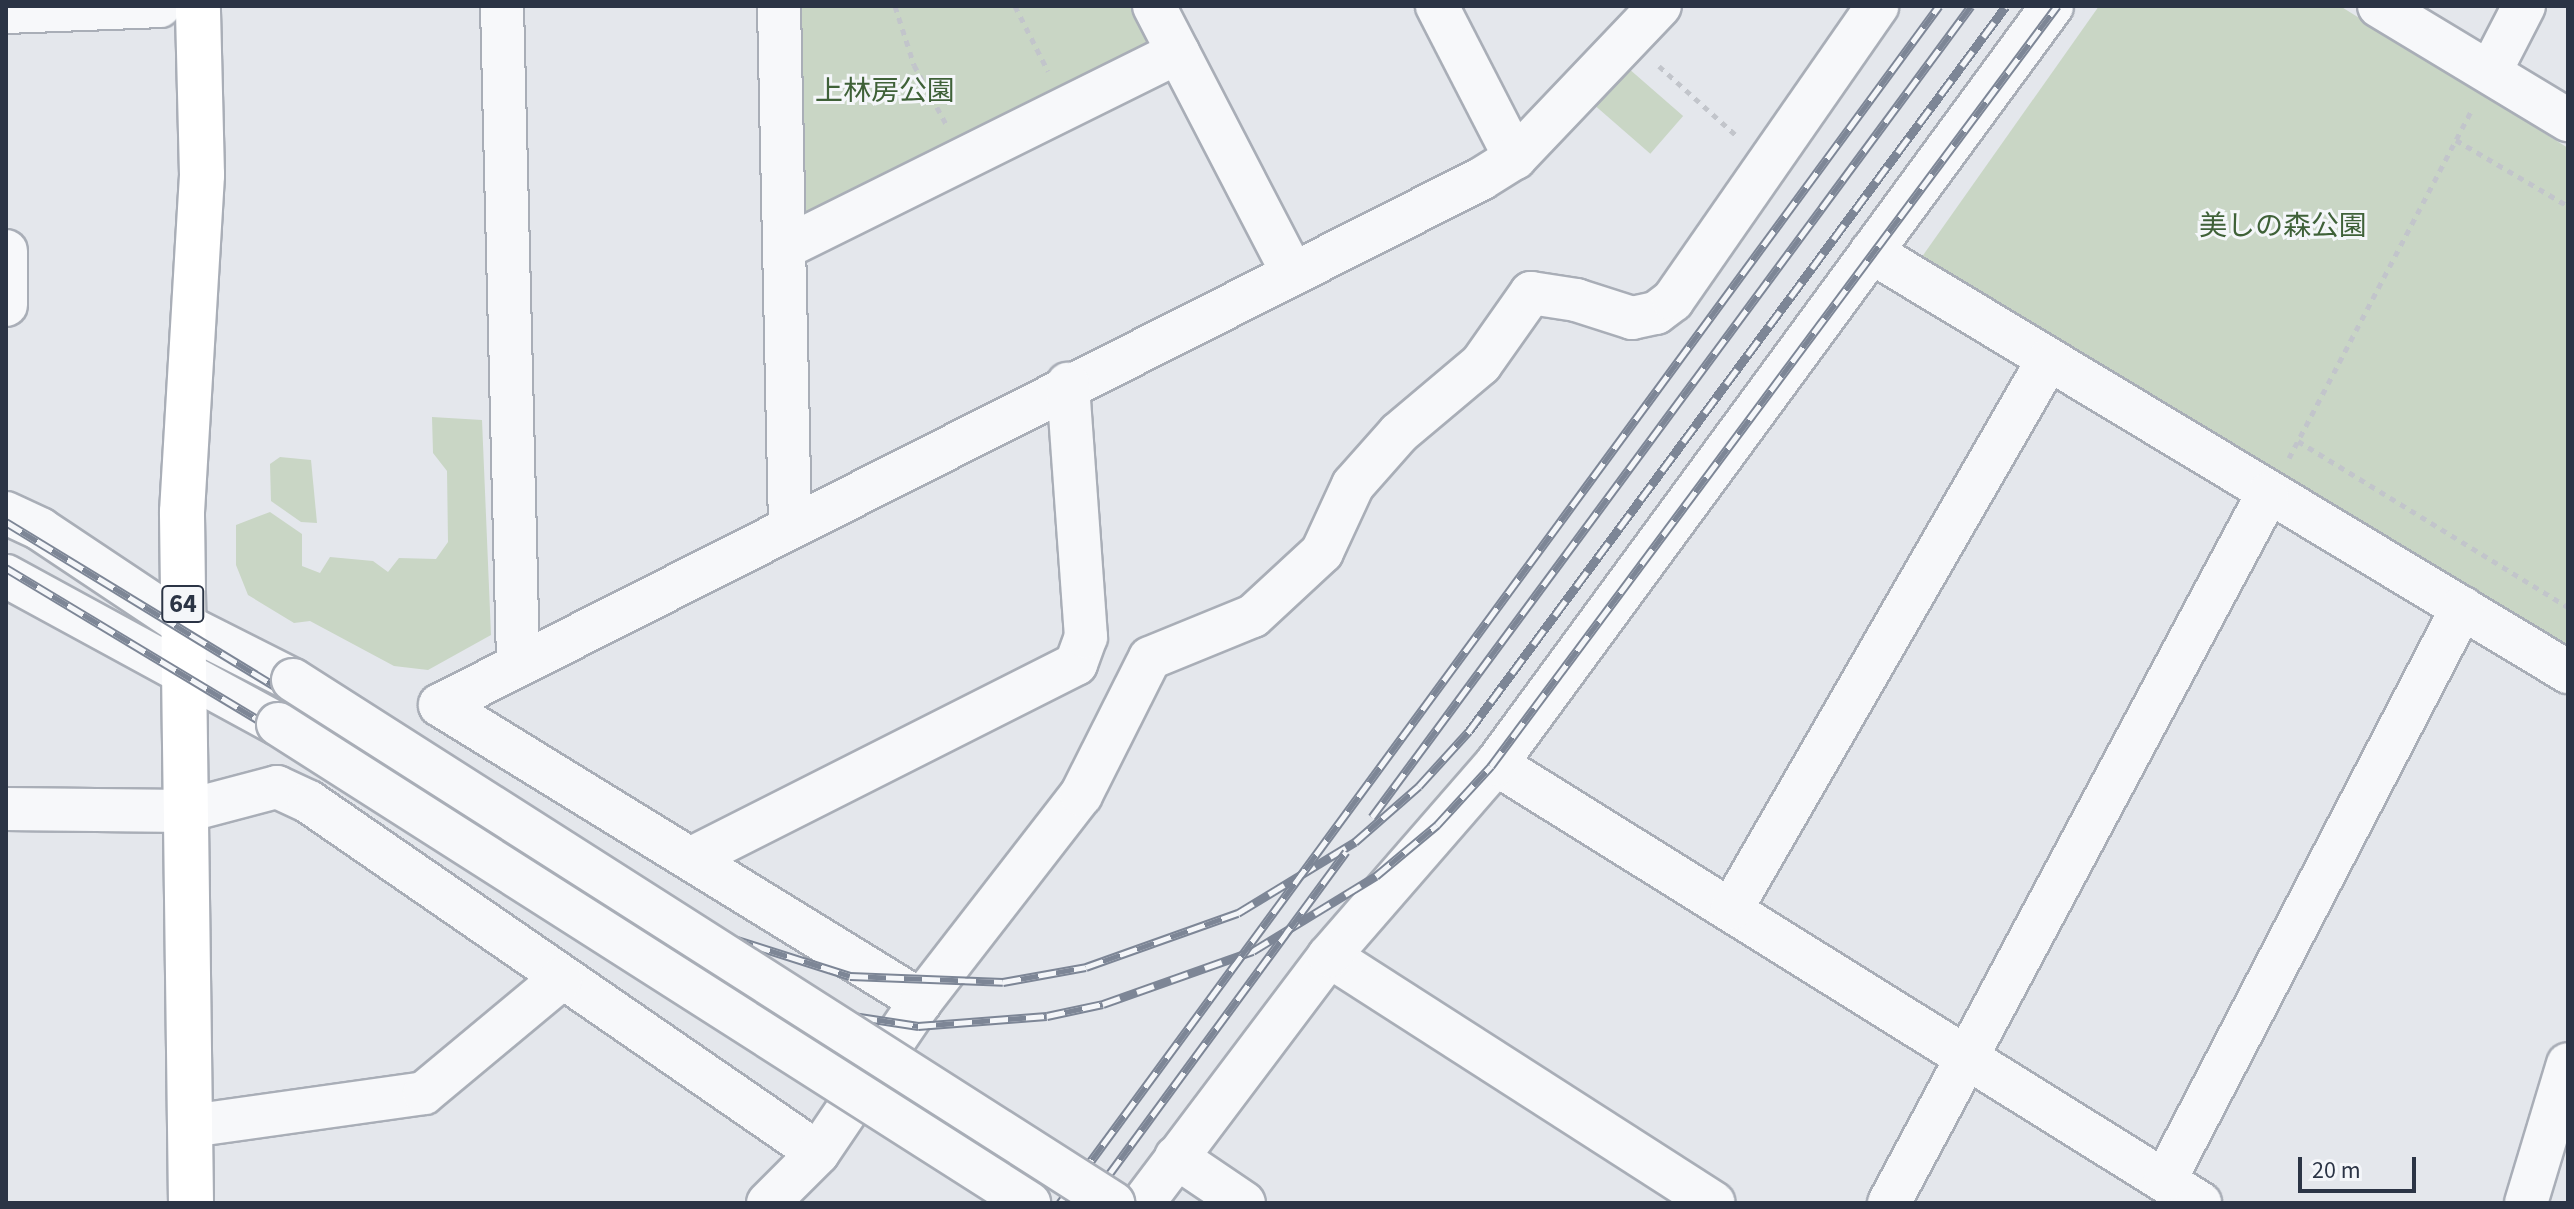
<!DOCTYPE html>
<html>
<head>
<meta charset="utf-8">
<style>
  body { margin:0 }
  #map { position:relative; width:2574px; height:1209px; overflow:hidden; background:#e4e7ec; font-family:"Source Sans 3","Noto Sans JP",sans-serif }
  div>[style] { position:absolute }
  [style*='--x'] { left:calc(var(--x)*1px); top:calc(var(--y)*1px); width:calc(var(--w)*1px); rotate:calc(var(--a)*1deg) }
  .green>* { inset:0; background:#c9d6c5; transform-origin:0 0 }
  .path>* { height:5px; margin-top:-2.5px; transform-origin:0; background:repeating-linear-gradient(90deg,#c2c5cb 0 6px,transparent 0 12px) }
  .roads { filter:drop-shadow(2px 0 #a9aeb7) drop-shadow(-2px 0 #a9aeb7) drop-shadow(0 2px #a9aeb7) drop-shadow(0 -2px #a9aeb7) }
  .minor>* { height:42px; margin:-21px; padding:0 21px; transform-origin:21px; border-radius:21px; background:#f7f8fa }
  .major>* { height:44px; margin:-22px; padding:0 22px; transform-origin:22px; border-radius:22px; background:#fff }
  .rail>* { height:9px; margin-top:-4.5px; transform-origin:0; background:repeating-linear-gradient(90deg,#f4f6f9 0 18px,#7d8696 0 36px); box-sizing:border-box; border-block:2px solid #7d8696 }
  .bridges { filter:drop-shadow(2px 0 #a9aeb7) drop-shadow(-2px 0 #a9aeb7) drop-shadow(0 2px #a9aeb7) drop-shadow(0 -2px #a9aeb7) }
  .minor-bridge>* { height:42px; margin:-21px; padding:0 21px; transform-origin:21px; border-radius:21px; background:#f7f8fa }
  span { translate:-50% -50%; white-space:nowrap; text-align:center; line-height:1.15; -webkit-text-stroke:6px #f4f6f9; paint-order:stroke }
  .shield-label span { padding:2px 6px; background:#f4f6f9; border:2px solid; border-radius:6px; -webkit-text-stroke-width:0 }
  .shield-label { font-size:26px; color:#2b3445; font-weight:700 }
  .park-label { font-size:28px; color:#3f6138 }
  .frame { position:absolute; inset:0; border:8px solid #2b3445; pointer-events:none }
  .scale { position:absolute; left:2298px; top:1157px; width:118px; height:36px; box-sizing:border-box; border:4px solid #2b3445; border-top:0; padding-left:10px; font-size:24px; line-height:28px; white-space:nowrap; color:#2b3445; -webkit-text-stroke:6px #f4f6f9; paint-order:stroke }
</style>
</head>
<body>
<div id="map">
  <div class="green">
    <i style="clip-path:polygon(798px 6px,1135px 6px,1158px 51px,804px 220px)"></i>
    <i style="clip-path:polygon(2099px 6px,2340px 6px,2568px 148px,2568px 652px,1919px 261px)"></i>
    <i style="left:1628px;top:68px;width:73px;height:50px;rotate:41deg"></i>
    <i style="clip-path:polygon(432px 417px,482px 420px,491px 635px,428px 670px,394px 666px,310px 621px,294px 623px,248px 595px,236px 565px,236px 525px,270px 512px,302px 534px,302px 566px,320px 573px,330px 557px,373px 561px,388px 572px,399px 558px,436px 559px,448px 542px,447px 471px,433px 453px)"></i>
    <i style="clip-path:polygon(280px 457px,311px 460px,317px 523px,301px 522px,271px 501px,270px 464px)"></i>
  </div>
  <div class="path">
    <i style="--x:895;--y:6;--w:62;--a:72.1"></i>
    <i style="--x:914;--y:65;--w:67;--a:61.5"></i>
    <i style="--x:1015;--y:6;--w:73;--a:63.1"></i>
    <i style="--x:1659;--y:66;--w:106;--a:41.9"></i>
    <i style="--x:2456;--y:140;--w:130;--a:30.5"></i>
    <i style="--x:2298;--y:441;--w:317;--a:31.6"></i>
    <i style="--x:2289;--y:458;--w:394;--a:-62.3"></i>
  </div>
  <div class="roads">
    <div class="minor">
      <i style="--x:502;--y:6;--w:657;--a:88.6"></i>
      <i style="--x:779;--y:6;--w:519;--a:88.79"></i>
      <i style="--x:1154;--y:6;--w:300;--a:62.6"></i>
      <i style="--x:1437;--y:6;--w:171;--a:62.8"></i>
      <i style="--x:2379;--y:6;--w:221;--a:31.1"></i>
      <i style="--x:6;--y:12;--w:154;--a:-2.2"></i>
      <i style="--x:2490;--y:72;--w:74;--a:-62.7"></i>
      <i style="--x:784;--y:248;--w:440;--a:-26.4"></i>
      <i style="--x:6;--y:251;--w:54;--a:90"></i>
      <i style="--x:1871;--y:252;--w:814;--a:31.07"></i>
      <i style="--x:6;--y:513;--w:38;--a:25"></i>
      <i style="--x:40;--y:529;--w:173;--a:33.7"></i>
      <i style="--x:184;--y:625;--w:122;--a:26.8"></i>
      <i style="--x:6;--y:576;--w:310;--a:28.6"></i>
      <i style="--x:440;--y:705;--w:1166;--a:-26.81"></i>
      <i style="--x:1481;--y:179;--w:40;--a:-32"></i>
      <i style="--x:1515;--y:158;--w:210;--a:-46.4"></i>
      <i style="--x:440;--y:705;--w:565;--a:31.61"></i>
      <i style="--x:1496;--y:764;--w:830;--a:31.95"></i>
      <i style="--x:6;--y:809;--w:180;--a:0.6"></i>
      <i style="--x:186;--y:811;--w:94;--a:-14.8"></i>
      <i style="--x:277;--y:787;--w:35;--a:25"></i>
      <i style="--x:309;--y:802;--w:618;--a:34.59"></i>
      <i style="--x:694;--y:857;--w:428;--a:-26.8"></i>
      <i style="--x:1076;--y:664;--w:29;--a:-70"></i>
      <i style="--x:1086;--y:637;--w:254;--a:-94.1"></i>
      <i style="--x:1732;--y:908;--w:633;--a:-60.03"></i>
      <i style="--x:1329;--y:956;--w:457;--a:32.7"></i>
      <i style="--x:190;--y:1126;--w:236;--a:-8"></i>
      <i style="--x:424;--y:1093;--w:178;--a:-39.8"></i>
      <i style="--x:1176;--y:1157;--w:82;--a:34.1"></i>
      <i style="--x:2165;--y:1180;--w:645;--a:-62.56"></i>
      <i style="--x:768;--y:1203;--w:71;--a:-45"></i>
      <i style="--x:818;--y:1153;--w:184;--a:-55.9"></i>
      <i style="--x:921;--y:1001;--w:261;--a:-52.2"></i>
      <i style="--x:1081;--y:795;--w:153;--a:-63.3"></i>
      <i style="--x:1150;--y:658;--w:111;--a:-22.2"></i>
      <i style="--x:1253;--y:616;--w:94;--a:-42.8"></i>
      <i style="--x:1322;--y:552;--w:74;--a:-65.2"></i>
      <i style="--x:1353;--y:485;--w:69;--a:-48.5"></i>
      <i style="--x:1399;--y:433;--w:107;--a:-40.1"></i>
      <i style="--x:1481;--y:364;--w:87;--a:-54.8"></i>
      <i style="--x:1531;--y:293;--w:46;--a:8.8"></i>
      <i style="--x:1576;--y:300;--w:59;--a:17.8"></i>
      <i style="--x:1632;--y:318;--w:25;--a:-12"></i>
      <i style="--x:1656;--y:313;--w:21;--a:-37"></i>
      <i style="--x:1673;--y:300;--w:358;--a:-55.2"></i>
      <i style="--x:1143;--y:1203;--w:309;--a:-53"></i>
      <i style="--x:1329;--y:956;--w:254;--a:-49"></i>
      <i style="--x:1496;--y:764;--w:940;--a:-53.74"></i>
      <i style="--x:1889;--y:1203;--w:803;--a:-61.9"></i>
      <i style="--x:2526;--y:1203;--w:145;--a:-73.2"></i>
    </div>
    <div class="major">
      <i style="--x:191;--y:1203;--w:691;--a:-90.75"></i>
      <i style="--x:182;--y:512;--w:338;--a:-86.6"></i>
      <i style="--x:202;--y:175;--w:169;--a:-91.4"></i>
    </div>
  </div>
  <div class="rail">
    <i style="--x:6;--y:522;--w:691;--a:31.39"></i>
    <i style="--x:596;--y:882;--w:97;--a:25"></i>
    <i style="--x:684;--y:923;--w:174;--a:17.7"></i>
    <i style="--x:850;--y:976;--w:153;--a:2.2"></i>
    <i style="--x:1003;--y:982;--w:84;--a:-10.2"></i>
    <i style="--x:1086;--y:967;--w:161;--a:-19.6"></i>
    <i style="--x:1238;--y:913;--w:137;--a:-31.3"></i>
    <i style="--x:1355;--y:842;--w:85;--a:-41.2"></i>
    <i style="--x:1419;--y:786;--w:74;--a:-47.7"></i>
    <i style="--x:1469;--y:731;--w:902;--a:-53.47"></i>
    <i style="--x:6;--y:568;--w:667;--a:31.02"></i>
    <i style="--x:578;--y:912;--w:125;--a:27.6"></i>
    <i style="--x:689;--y:970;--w:105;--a:20"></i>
    <i style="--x:788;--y:1006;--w:132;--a:8.7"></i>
    <i style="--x:918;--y:1026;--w:129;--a:-4.4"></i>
    <i style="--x:1047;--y:1016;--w:57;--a:-12.1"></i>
    <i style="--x:1103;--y:1004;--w:159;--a:-19.5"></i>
    <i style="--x:1253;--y:951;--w:144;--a:-31.4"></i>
    <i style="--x:1376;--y:876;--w:80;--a:-39.9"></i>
    <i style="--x:1437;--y:825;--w:80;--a:-47.5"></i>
    <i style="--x:1491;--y:766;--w:948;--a:-53.32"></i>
    <i style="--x:1372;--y:817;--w:1008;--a:-53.55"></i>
    <i style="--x:1060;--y:1203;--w:1485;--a:-53.71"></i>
    <i style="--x:1088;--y:1203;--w:436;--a:-53.7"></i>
  </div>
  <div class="bridges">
    <div class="minor-bridge">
      <i style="--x:293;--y:680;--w:973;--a:32.53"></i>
      <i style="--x:278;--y:724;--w:891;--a:32.53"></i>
    </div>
  </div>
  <div class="shield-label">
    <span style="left:183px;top:604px">64</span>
  </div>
  <div class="park-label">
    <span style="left:885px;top:91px">上林房公園</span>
    <span style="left:2283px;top:226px">美しの森公園</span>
  </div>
  <div class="frame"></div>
  <div class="scale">20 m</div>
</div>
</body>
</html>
